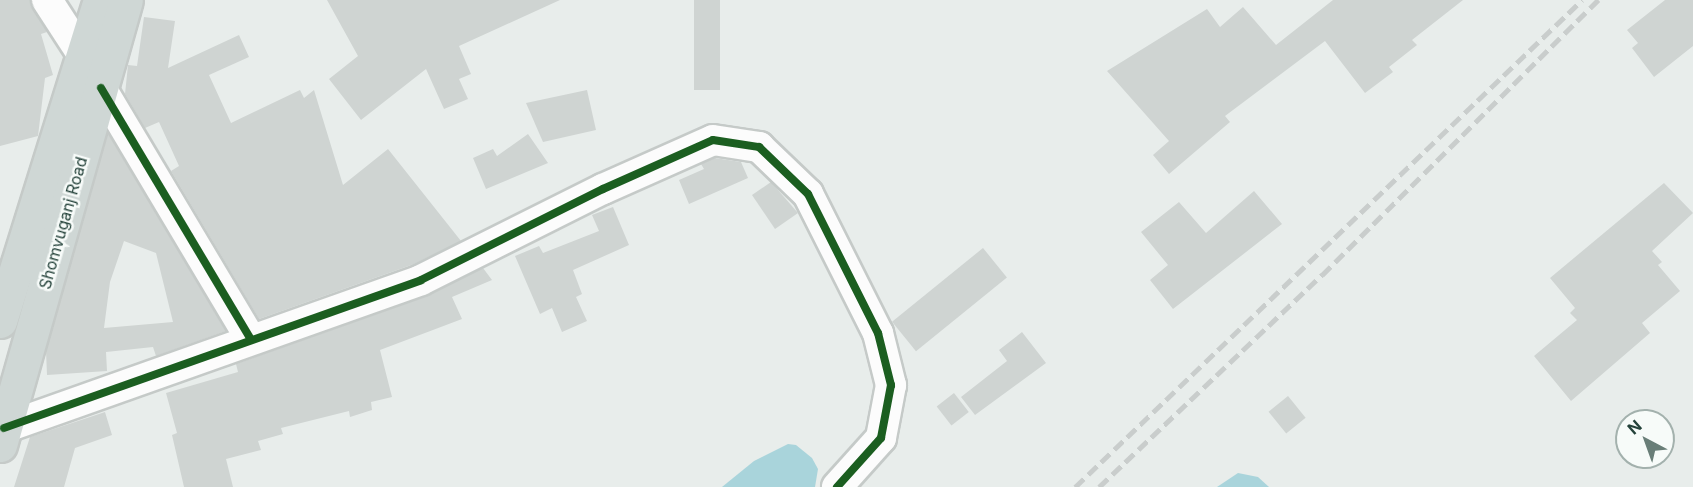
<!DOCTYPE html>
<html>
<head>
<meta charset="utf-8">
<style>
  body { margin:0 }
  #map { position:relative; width:1693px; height:487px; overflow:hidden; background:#e8edeb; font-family:Inter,sans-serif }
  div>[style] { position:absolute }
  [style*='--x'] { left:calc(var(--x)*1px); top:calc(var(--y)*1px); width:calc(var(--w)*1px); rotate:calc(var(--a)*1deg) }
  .water>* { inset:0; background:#a9d4db }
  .building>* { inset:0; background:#cfd4d2; transform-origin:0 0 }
  .roads { filter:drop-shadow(2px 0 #c5cac8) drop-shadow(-2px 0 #c5cac8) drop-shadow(0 2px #c5cac8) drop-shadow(0 -2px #c5cac8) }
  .minor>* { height:30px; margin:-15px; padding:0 15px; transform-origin:15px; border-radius:15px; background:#fcfcfc }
  .major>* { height:33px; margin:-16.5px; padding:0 16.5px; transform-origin:16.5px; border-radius:16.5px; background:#cfd7d5 }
  .rail>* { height:4.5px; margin-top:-2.25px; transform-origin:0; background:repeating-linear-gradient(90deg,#c9cdcc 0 12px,transparent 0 18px) }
  .cycleway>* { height:8px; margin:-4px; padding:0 4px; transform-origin:4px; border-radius:4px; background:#1b5e20 }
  span { translate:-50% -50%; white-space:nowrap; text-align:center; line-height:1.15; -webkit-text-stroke:5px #f7fbf9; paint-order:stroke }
  .street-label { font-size:16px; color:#24423a }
  .north { position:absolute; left:1615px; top:409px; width:60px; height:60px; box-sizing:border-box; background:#f7fbf9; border:2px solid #a3b1ad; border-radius:50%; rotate:319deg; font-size:16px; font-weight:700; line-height:24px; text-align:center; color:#24423a }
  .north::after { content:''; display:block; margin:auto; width:21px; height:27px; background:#697e78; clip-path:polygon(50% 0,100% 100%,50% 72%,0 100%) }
</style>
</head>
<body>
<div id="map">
  <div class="water">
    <i style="clip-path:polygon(788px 444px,796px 445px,812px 458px,818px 469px,815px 487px,722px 487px,754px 461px)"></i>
    <i style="clip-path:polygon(1238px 473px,1258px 477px,1269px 487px,1217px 487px)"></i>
  </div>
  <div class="building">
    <i style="clip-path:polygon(0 0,30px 0,47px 32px,41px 34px,53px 75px,45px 78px,38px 136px,0 146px)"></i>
    <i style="clip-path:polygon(327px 0,560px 0,459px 46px,471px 74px,459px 79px,468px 99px,444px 109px,426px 69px,361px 120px,329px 79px,358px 56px)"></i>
    <i style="left:694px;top:0;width:26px;height:90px"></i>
    <i style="clip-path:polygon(1333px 0,1463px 0,1412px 40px,1417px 45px,1389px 67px,1393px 72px,1365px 93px,1325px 41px,1225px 116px,1230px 122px,1169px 174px,1153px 155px,1169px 141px,1107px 71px,1207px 9px,1220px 27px,1243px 7px,1276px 45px)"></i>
    <i style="clip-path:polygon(1665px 0,1693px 0,1693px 46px,1654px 77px,1632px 48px,1638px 43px,1627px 30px)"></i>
    <i style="clip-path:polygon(144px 17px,175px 21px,168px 68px,239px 35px,249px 57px,209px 75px,231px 123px,300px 90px,304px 98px,314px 90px,343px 185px,388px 149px,461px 241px,414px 264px,259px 319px,171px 171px,179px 166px,159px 122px,145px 128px,125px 94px,128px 65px,137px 66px)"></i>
    <i style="clip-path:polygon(587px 90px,596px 130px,543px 142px,526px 103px)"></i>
    <i style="clip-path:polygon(evenodd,108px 133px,226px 331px,156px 356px,153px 347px,106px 352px,107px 371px,47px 375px,46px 351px,108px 133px,124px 241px,156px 253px,173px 322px,104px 328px,110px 282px,124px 241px)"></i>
    <i style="clip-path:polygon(528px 134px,548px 163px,486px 189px,473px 158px,493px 149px,497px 156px)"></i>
    <i style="clip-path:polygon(715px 158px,741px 162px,748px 178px,689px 204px,679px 180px,704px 169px,701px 164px)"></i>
    <i style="clip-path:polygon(771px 182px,798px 213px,775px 229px,752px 195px)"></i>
    <i style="clip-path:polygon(1664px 183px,1693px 213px,1652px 251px,1662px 262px,1658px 265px,1680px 291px,1642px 323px,1650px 333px,1571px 401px,1534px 356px,1577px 320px,1570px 313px,1575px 308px,1550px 278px)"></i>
    <i style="clip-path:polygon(1254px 191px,1282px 224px,1173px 309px,1150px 280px,1168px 265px,1141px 232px,1179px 202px,1206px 233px)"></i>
    <i style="clip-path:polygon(613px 207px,629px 245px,573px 270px,582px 294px,576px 297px,587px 321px,562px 332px,552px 308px,540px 314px,515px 256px,539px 246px,543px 253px,599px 231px,592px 215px)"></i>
    <i style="left:983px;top:248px;width:38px;height:117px;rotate:51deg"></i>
    <i style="clip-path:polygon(483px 268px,492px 280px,452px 297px,462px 319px,380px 350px,392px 397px,371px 402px,372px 410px,350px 417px,349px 411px,281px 428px,283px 434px,258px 441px,261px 450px,226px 459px,233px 487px,184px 487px,172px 435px,177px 433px,166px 393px,238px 372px,236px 364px,427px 296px)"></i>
    <i style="clip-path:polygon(1022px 332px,1046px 363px,975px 415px,961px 397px,1007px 361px,999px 350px)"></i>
    <i style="left:954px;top:393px;width:24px;height:22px;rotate:52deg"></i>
    <i style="left:1288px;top:396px;width:28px;height:25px;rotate:51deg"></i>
    <i style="clip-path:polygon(105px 412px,112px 435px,75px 448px,64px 487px,14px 487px,30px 437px)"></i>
  </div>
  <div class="roads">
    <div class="minor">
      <i style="--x:47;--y:0;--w:68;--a:57"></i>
      <i style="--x:101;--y:88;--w:291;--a:59.2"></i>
      <i style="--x:4;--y:428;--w:442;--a:-19.5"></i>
      <i style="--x:421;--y:280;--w:203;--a:-26.6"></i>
      <i style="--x:603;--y:189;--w:120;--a:-24"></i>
      <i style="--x:713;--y:140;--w:47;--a:8.7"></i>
      <i style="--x:759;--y:147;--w:68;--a:43.8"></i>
      <i style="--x:808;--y:194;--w:156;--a:63.3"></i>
      <i style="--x:878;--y:333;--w:54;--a:76"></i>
      <i style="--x:891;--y:385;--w:54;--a:100.7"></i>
      <i style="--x:881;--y:438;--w:66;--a:131.9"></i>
    </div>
    <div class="major">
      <i style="--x:0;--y:321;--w:336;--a:-72.7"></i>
      <i style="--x:0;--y:445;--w:462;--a:-74.2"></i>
    </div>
  </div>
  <div class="rail">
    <i style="--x:1075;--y:487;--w:703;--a:-43.85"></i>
    <i style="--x:1099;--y:487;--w:308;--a:-43.6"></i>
    <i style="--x:1322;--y:275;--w:390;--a:-44.9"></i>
  </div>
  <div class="cycleway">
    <i style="--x:101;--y:88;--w:291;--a:59.2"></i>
    <i style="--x:4;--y:428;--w:442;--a:-19.5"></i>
    <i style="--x:421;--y:280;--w:203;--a:-26.6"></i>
    <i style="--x:603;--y:189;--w:120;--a:-24"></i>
    <i style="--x:713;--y:140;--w:47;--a:8.7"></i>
    <i style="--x:759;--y:147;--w:68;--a:43.8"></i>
    <i style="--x:808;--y:194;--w:156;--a:63.3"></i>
    <i style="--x:878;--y:333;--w:54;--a:76"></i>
    <i style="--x:891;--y:385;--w:54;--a:100.7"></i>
    <i style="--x:881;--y:438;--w:66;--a:131.9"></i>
  </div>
  <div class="street-label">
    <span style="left:63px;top:223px;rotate:-74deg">Shomvuganj Road</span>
  </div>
  <div class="north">N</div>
</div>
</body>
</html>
